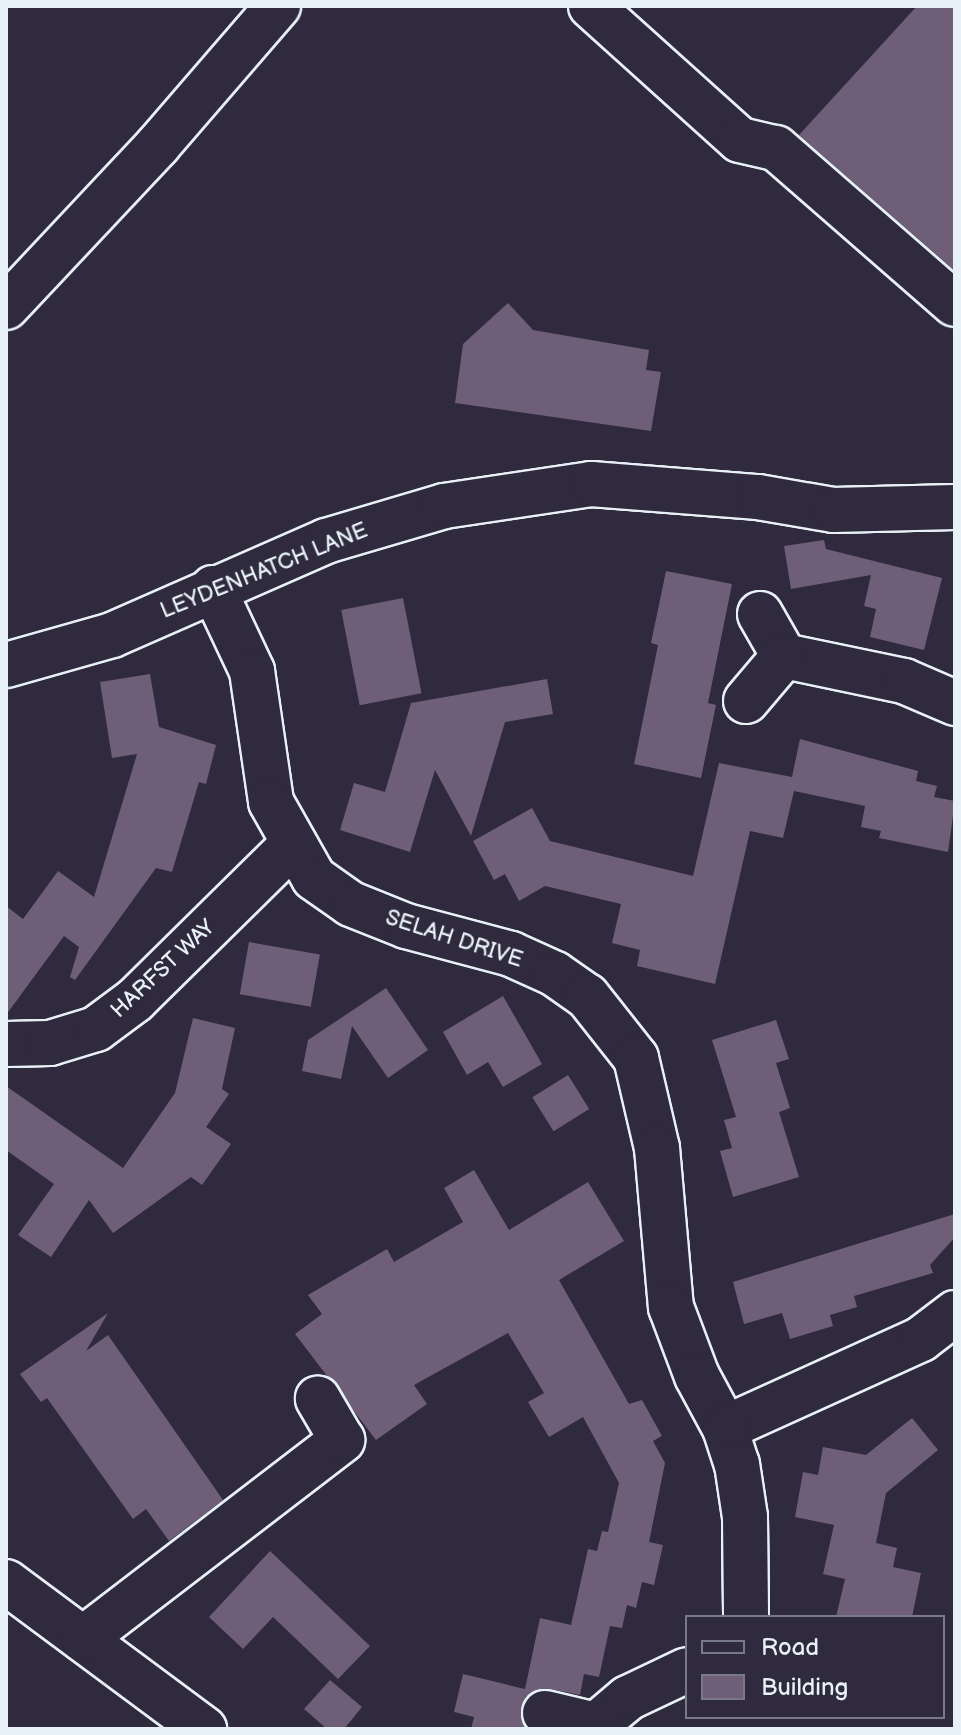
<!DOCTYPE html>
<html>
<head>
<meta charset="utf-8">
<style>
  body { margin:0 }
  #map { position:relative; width:961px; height:1735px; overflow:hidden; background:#2f2a3d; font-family:"Balsamiq Sans",sans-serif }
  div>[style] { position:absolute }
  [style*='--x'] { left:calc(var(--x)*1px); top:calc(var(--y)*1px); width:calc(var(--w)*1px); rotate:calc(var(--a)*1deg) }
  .building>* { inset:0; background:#6f5e78; transform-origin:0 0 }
  .roads { filter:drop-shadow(2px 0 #e8f1f8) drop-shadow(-2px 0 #e8f1f8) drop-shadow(0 2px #e8f1f8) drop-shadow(0 -2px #e8f1f8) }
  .minor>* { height:44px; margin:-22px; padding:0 22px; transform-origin:22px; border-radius:22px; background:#2f2a3d }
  span { translate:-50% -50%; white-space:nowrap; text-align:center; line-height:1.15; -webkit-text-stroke:6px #2f2a3d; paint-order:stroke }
  .street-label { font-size:22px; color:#e8f1f8 }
  .frame { position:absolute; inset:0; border:8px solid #e8f1f8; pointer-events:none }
  .legend { position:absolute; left:685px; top:1615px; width:260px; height:104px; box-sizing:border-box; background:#2f2a3d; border:2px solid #797a88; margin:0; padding:10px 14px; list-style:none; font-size:24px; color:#e8f1f8 }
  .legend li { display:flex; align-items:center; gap:16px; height:40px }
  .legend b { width:40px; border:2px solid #797a88 }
</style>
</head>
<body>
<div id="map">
  <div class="building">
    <i style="clip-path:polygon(917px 6px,955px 6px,955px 271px,799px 135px)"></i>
    <i style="clip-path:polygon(508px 303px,533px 330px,649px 350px,646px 370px,661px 372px,651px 431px,455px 403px,463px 344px)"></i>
    <i style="clip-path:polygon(824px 540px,826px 549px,942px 578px,924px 650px,870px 637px,876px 609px,864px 606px,871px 575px,791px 589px,784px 546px)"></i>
    <i style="clip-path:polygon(666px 571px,732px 584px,708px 703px,716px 705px,701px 778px,634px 764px,658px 645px,651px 643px)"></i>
    <i style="left:403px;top:598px;width:97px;height:63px;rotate:79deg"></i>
    <i style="clip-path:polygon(150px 674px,159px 727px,216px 745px,206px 784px,199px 782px,172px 872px,156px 868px,75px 980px,70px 977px,79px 947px,64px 936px,6px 1015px,6px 906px,23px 919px,58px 871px,94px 897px,137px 754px,112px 758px,100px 682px)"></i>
    <i style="clip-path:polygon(547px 679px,553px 714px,505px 722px,471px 836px,435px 770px,410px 852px,340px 830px,354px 783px,385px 792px,411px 703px)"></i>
    <i style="clip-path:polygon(800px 739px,918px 771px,916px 781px,937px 786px,934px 797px,955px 801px,948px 852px,879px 838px,881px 831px,861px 827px,865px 806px,794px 791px,783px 838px,750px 831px,715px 984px,637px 966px,640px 950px,612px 943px,621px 904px,545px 886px,519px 901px,505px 874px,494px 880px,473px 841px,532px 808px,550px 841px,693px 876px,719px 763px,792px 777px)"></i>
    <i style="left:249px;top:942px;width:72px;height:53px;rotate:10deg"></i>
    <i style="clip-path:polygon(386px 988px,428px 1050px,388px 1078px,352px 1026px,341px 1079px,302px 1071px,308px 1040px)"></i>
    <i style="clip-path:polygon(503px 996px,542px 1064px,503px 1087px,488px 1062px,467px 1075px,443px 1032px)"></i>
    <i style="clip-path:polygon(193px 1018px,235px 1028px,222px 1089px,229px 1094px,206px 1127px,231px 1144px,202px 1185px,191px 1177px,113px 1233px,89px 1200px,51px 1257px,18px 1235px,54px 1184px,6px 1150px,6px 1086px,123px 1168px,175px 1093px)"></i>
    <i style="clip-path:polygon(776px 1020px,789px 1059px,776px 1063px,790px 1108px,779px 1112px,799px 1177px,733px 1197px,720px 1151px,732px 1148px,724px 1120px,736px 1117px,712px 1040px)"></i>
    <i style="left:568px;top:1075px;width:40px;height:42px;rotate:58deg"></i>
    <i style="clip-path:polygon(474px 1170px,509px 1230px,588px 1182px,624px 1241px,559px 1280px,629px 1404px,642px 1400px,662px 1436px,653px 1441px,665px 1463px,649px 1542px,663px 1545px,654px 1585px,642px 1582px,636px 1608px,627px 1605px,622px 1628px,610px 1626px,599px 1677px,584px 1674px,580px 1695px,550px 1689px,526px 1696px,521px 1708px,526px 1729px,471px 1729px,474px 1717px,454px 1712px,463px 1674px,525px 1689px,540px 1618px,571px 1625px,588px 1549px,597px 1551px,602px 1531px,608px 1532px,619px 1483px,583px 1417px,549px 1437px,528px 1402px,544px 1393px,508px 1333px,414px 1385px,427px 1404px,376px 1440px,295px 1334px,322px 1314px,308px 1295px,387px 1249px,394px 1262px,463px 1222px,444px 1188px)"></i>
    <i style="clip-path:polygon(955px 1214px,955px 1237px,930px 1265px,933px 1273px,854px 1296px,857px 1307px,830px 1315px,833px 1326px,790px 1339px,782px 1313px,744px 1324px,733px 1282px)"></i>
    <i style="clip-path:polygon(108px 1313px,86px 1351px,108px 1335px,223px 1500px,169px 1541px,146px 1509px,133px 1519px,47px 1398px,41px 1402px,20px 1374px)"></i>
    <i style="clip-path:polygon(912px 1418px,938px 1450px,886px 1493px,876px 1543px,897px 1548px,893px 1567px,921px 1573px,912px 1617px,836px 1617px,845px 1579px,823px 1574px,834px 1525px,795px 1517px,803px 1472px,818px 1475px,823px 1447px,866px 1455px)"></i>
    <i style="clip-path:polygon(270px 1551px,370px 1646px,338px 1679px,273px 1617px,243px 1649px,209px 1617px)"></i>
    <i style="clip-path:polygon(330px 1680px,362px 1707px,344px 1729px,327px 1729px,304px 1709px)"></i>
  </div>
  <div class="roads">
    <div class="minor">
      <i style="--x:591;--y:6;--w:200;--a:42"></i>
      <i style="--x:740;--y:140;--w:37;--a:13"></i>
      <i style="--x:776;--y:148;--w:237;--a:41.1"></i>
      <i style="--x:6;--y:307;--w:222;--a:-46.8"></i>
      <i style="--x:158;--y:145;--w:184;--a:-49.2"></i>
      <i style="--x:213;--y:588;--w:92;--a:64.8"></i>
      <i style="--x:252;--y:671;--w:132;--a:81.7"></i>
      <i style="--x:271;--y:802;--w:87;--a:60.5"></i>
      <i style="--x:314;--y:878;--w:45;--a:35.1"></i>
      <i style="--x:351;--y:904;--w:59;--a:21.8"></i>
      <i style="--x:406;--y:926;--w:109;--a:14.9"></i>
      <i style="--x:511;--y:954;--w:48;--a:24.4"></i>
      <i style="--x:555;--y:974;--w:39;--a:35"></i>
      <i style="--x:587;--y:996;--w:79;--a:51.7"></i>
      <i style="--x:636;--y:1058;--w:92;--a:76.9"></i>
      <i style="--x:657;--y:1148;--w:160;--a:85"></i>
      <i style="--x:671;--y:1307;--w:74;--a:69.4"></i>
      <i style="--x:697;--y:1376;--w:59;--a:61.7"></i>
      <i style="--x:725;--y:1428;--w:215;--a:-24.4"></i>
      <i style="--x:921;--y:1339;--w:43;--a:-37.4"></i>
      <i style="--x:760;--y:614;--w:48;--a:60.3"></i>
      <i style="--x:784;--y:656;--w:123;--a:11.8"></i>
      <i style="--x:904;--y:681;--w:56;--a:23.3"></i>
      <i style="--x:6;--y:665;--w:110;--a:-15.8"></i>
      <i style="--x:112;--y:635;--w:234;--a:-23.7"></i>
      <i style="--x:326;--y:541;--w:123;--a:-16.5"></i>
      <i style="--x:444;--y:506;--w:149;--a:-8.5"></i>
      <i style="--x:591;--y:484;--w:168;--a:4.5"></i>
      <i style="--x:758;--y:497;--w:76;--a:9.8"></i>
      <i style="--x:833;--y:510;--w:122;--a:-1.4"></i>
      <i style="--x:746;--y:701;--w:59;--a:-49.8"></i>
      <i style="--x:6;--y:1044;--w:44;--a:-1.3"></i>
      <i style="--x:50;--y:1043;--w:48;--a:-16.9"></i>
      <i style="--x:96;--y:1029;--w:49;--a:-36.6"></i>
      <i style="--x:135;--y:1000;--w:223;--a:-44.6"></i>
      <i style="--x:725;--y:1428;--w:38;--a:72"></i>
      <i style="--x:737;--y:1464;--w:54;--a:81.4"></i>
      <i style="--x:745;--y:1517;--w:100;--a:89.4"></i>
      <i style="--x:6;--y:1582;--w:247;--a:36.6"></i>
      <i style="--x:83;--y:1639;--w:327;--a:-37.5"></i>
      <i style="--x:342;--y:1440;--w:48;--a:-120.3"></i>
      <i style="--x:545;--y:1713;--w:52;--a:13.2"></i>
      <i style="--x:596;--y:1725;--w:42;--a:-40.2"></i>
      <i style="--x:628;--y:1698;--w:65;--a:-25.4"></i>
    </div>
  </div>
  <div class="street-label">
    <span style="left:264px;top:571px;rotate:-22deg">LEYDENHATCH LANE</span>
    <span style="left:454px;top:939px;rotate:18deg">SELAH DRIVE</span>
    <span style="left:163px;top:969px;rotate:-43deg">HARFST WAY</span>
  </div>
  <div class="frame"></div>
  <ul class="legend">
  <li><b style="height:10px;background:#2f2a3d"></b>Road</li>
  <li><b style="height:22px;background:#6f5e78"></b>Building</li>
  </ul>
</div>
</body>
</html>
